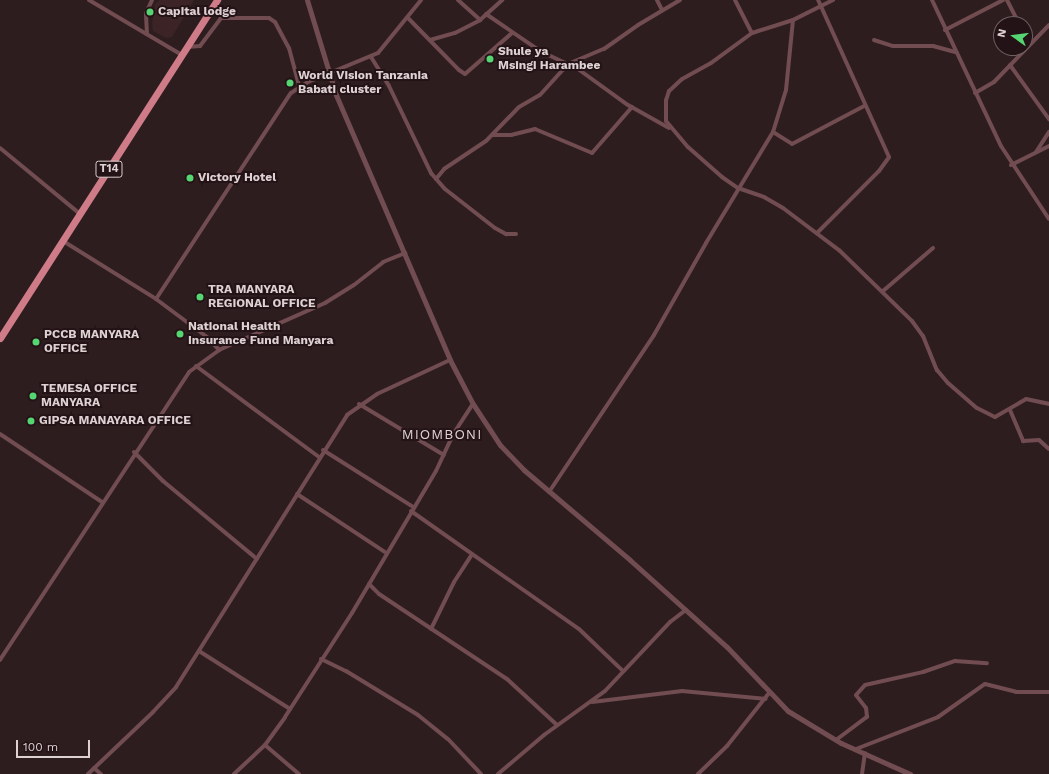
<!DOCTYPE html>
<html>
<head>
<meta charset="utf-8">
<style>
  body { margin:0 }
  #map { position:relative; width:1049px; height:774px; overflow:hidden; background:#2e1d1f; font-family:"Work Sans",sans-serif }
  div>[style] { position:absolute }
  [style*='--x'] { left:calc(var(--x)*1px); top:calc(var(--y)*1px); width:calc(var(--w)*1px); rotate:calc(var(--a)*1deg) }
  .built>* { inset:0; background:#3b2326 }
  .minor>* { height:4px; margin:-2px; padding:0 2px; transform-origin:2px; border-radius:2px; background:#714c51 }
  .tertiary>* { height:5px; margin:-2.5px; padding:0 2.5px; transform-origin:2.5px; border-radius:2.5px; background:#714c51 }
  .trunk>* { height:7px; margin:-3.5px; padding:0 3.5px; transform-origin:3.5px; border-radius:3.5px; background:#cf7c88 }
  .dots>* { width:11px; height:11px; translate:-50% -50%; box-sizing:border-box; border:2px solid #241316; border-radius:50% }
  span { translate:-50% -50%; white-space:nowrap; text-align:center; line-height:1.15; -webkit-text-stroke:4px #241316; paint-order:stroke }
  .shield-label span { padding:1px 3px; background:#241316; border:1px solid; border-radius:3px; -webkit-text-stroke-width:0 }
  .shield-label { font-size:11px; color:#ddd1d2; font-weight:700 }
  .poi-label { font-size:12px; color:#ddd1d2; font-weight:700 }
  .left { translate:0 -50%; text-align:left }
  .quarter-label { font-size:14px; color:#ddd1d2; letter-spacing:1px }
  .north { position:absolute; left:993px; top:16px; width:40px; height:40px; box-sizing:border-box; background:#241316; border:1px solid #6e5f61; border-radius:50%; rotate:284deg; font-size:11px; font-weight:700; line-height:16px; text-align:center; color:#ddd1d2 }
  .north::after { content:''; display:block; margin:auto; width:14px; height:18px; background:#55d672; clip-path:polygon(50% 0,100% 100%,50% 72%,0 100%) }
  .scale { position:absolute; left:16px; top:740px; width:74px; height:18px; box-sizing:border-box; border:2px solid #ddd1d2; border-top:0; padding-left:5px; font-size:12px; line-height:14px; white-space:nowrap; color:#ddd1d2; -webkit-text-stroke:3px #241316; paint-order:stroke }
</style>
</head>
<body>
<div id="map">
  <div class="built">
    <i style="clip-path:polygon(160px 0,194px 0,172px 37px,166px 38px,153px 31px,152px 24px,155px 4px)"></i>
  </div>
  <div class="minor">
    <i style="--x:89;--y:0;--w:108;--a:30.6"></i>
    <i style="--x:458;--y:0;--w:30;--a:42"></i>
    <i style="--x:657;--y:0;--w:11;--a:63"></i>
    <i style="--x:735;--y:0;--w:37;--a:63"></i>
    <i style="--x:833;--y:0;--w:45;--a:153.4"></i>
    <i style="--x:793;--y:20;--w:43;--a:162.4"></i>
    <i style="--x:752;--y:33;--w:51;--a:143.8"></i>
    <i style="--x:711;--y:63;--w:33;--a:151"></i>
    <i style="--x:682;--y:79;--w:18;--a:137"></i>
    <i style="--x:669;--y:91;--w:9;--a:108"></i>
    <i style="--x:666;--y:100;--w:21;--a:90"></i>
    <i style="--x:666;--y:121;--w:34;--a:50"></i>
    <i style="--x:688;--y:147;--w:45;--a:41.4"></i>
    <i style="--x:722;--y:177;--w:19;--a:35"></i>
    <i style="--x:738;--y:188;--w:28;--a:19"></i>
    <i style="--x:764;--y:197;--w:22;--a:30"></i>
    <i style="--x:783;--y:208;--w:70;--a:36.9"></i>
    <i style="--x:839;--y:250;--w:102;--a:44.2"></i>
    <i style="--x:912;--y:321;--w:19;--a:54"></i>
    <i style="--x:923;--y:336;--w:37;--a:68"></i>
    <i style="--x:937;--y:370;--w:17;--a:50"></i>
    <i style="--x:948;--y:383;--w:38;--a:41"></i>
    <i style="--x:977;--y:408;--w:20;--a:27"></i>
    <i style="--x:995;--y:417;--w:36;--a:-30"></i>
    <i style="--x:1026;--y:399;--w:24;--a:12"></i>
    <i style="--x:932;--y:0;--w:161;--a:64.7"></i>
    <i style="--x:1001;--y:146;--w:87;--a:56.7"></i>
    <i style="--x:1007;--y:0;--w:27;--a:63"></i>
    <i style="--x:486;--y:14;--w:65;--a:34.4"></i>
    <i style="--x:540;--y:51;--w:42;--a:25.3"></i>
    <i style="--x:578;--y:69;--w:62;--a:35.8"></i>
    <i style="--x:628;--y:105;--w:47;--a:29.3"></i>
    <i style="--x:408;--y:18;--w:73;--a:45.6"></i>
    <i style="--x:459;--y:70;--w:7;--a:34"></i>
    <i style="--x:465;--y:74;--w:62;--a:-41.1"></i>
    <i style="--x:945;--y:30;--w:65;--a:-27.3"></i>
    <i style="--x:147;--y:34;--w:21;--a:-93"></i>
    <i style="--x:146;--y:13;--w:14;--a:-65"></i>
    <i style="--x:1025;--y:36;--w:9;--a:63"></i>
    <i style="--x:430;--y:40;--w:26;--a:-16"></i>
    <i style="--x:455;--y:33;--w:28;--a:-27"></i>
    <i style="--x:480;--y:20;--w:30;--a:-42"></i>
    <i style="--x:874;--y:40;--w:20;--a:18"></i>
    <i style="--x:893;--y:46;--w:40;--a:0"></i>
    <i style="--x:933;--y:46;--w:23;--a:15"></i>
    <i style="--x:187;--y:47;--w:13;--a:-4"></i>
    <i style="--x:200;--y:46;--w:35;--a:-53"></i>
    <i style="--x:221;--y:18;--w:48;--a:0"></i>
    <i style="--x:269;--y:18;--w:7;--a:34"></i>
    <i style="--x:275;--y:22;--w:30;--a:62"></i>
    <i style="--x:289;--y:48;--w:39;--a:75"></i>
    <i style="--x:371;--y:57;--w:34;--a:58"></i>
    <i style="--x:389;--y:86;--w:97;--a:64.2"></i>
    <i style="--x:431;--y:173;--w:21;--a:49"></i>
    <i style="--x:445;--y:189;--w:63;--a:38"></i>
    <i style="--x:495;--y:228;--w:13;--a:29"></i>
    <i style="--x:506;--y:234;--w:10;--a:0"></i>
    <i style="--x:1010;--y:65;--w:67;--a:54.2"></i>
    <i style="--x:975;--y:93;--w:22;--a:-30"></i>
    <i style="--x:994;--y:82;--w:79;--a:-46"></i>
    <i style="--x:773;--y:132;--w:22;--a:32"></i>
    <i style="--x:792;--y:144;--w:81;--a:-27.8"></i>
    <i style="--x:492;--y:135;--w:19;--a:0"></i>
    <i style="--x:511;--y:135;--w:25;--a:-14"></i>
    <i style="--x:535;--y:129;--w:62;--a:22.8"></i>
    <i style="--x:592;--y:153;--w:61;--a:-49"></i>
    <i style="--x:0;--y:148;--w:104;--a:39.5"></i>
    <i style="--x:1036;--y:152;--w:24;--a:-57"></i>
    <i style="--x:1011;--y:165;--w:42;--a:-26.6"></i>
    <i style="--x:436;--y:179;--w:13;--a:-51"></i>
    <i style="--x:444;--y:169;--w:50;--a:-33.7"></i>
    <i style="--x:486;--y:141;--w:47;--a:-45.9"></i>
    <i style="--x:519;--y:107;--w:24;--a:-30"></i>
    <i style="--x:540;--y:95;--w:42;--a:-47.9"></i>
    <i style="--x:568;--y:64;--w:39;--a:-23"></i>
    <i style="--x:604;--y:49;--w:42;--a:-35.2"></i>
    <i style="--x:638;--y:25;--w:49;--a:-30.8"></i>
    <i style="--x:818;--y:232;--w:86;--a:-45"></i>
    <i style="--x:879;--y:171;--w:17;--a:-54"></i>
    <i style="--x:889;--y:157;--w:172;--a:-114.3"></i>
    <i style="--x:63;--y:241;--w:110;--a:31.9"></i>
    <i style="--x:156;--y:299;--w:64;--a:36.7"></i>
    <i style="--x:207;--y:337;--w:18;--a:47"></i>
    <i style="--x:883;--y:291;--w:66;--a:-40.7"></i>
    <i style="--x:156;--y:299;--w:246;--a:-56.8"></i>
    <i style="--x:291;--y:93;--w:20;--a:-33"></i>
    <i style="--x:308;--y:82;--w:76;--a:-22.5"></i>
    <i style="--x:378;--y:53;--w:68;--a:-50.9"></i>
    <i style="--x:196;--y:366;--w:153;--a:36.5"></i>
    <i style="--x:359;--y:404;--w:99;--a:31"></i>
    <i style="--x:1010;--y:410;--w:34;--a:67"></i>
    <i style="--x:1023;--y:441;--w:16;--a:-4"></i>
    <i style="--x:1039;--y:440;--w:13;--a:42"></i>
    <i style="--x:0;--y:434;--w:123;--a:33.7"></i>
    <i style="--x:323;--y:450;--w:107;--a:32.3"></i>
    <i style="--x:134;--y:452;--w:41;--a:45"></i>
    <i style="--x:163;--y:481;--w:122;--a:39.7"></i>
    <i style="--x:549;--y:492;--w:189;--a:-56.2"></i>
    <i style="--x:654;--y:335;--w:106;--a:-60.5"></i>
    <i style="--x:706;--y:243;--w:130;--a:-58.9"></i>
    <i style="--x:773;--y:132;--w:44;--a:-72.8"></i>
    <i style="--x:786;--y:90;--w:70;--a:-84.3"></i>
    <i style="--x:297;--y:494;--w:105;--a:33.4"></i>
    <i style="--x:411;--y:511;--w:205;--a:35.1"></i>
    <i style="--x:579;--y:629;--w:61;--a:43.7"></i>
    <i style="--x:369;--y:584;--w:14;--a:45"></i>
    <i style="--x:379;--y:594;--w:154;--a:33.6"></i>
    <i style="--x:507;--y:679;--w:68;--a:42.6"></i>
    <i style="--x:431;--y:629;--w:52;--a:-63.9"></i>
    <i style="--x:454;--y:582;--w:33;--a:-57"></i>
    <i style="--x:199;--y:651;--w:108;--a:32.5"></i>
    <i style="--x:321;--y:659;--w:28;--a:26"></i>
    <i style="--x:346;--y:671;--w:84;--a:31.4"></i>
    <i style="--x:418;--y:715;--w:38;--a:39"></i>
    <i style="--x:448;--y:739;--w:48;--a:46.7"></i>
    <i style="--x:0;--y:660;--w:344;--a:-56.7"></i>
    <i style="--x:189;--y:372;--w:37;--a:-36"></i>
    <i style="--x:219;--y:350;--w:116;--a:-23.9"></i>
    <i style="--x:325;--y:303;--w:34;--a:-32"></i>
    <i style="--x:354;--y:285;--w:37;--a:-38"></i>
    <i style="--x:383;--y:262;--w:24;--a:-22"></i>
    <i style="--x:592;--y:702;--w:91;--a:-7"></i>
    <i style="--x:682;--y:691;--w:84;--a:5.4"></i>
    <i style="--x:836;--y:740;--w:39;--a:-37"></i>
    <i style="--x:867;--y:717;--w:9;--a:-96"></i>
    <i style="--x:866;--y:708;--w:16;--a:-128"></i>
    <i style="--x:856;--y:695;--w:13;--a:-48"></i>
    <i style="--x:865;--y:685;--w:59;--a:-12.6"></i>
    <i style="--x:923;--y:672;--w:34;--a:-19"></i>
    <i style="--x:955;--y:661;--w:32;--a:4"></i>
    <i style="--x:265;--y:745;--w:45;--a:40.5"></i>
    <i style="--x:856;--y:749;--w:88;--a:-21.3"></i>
    <i style="--x:938;--y:717;--w:57;--a:-35.1"></i>
    <i style="--x:985;--y:684;--w:32;--a:14"></i>
    <i style="--x:1016;--y:692;--w:33;--a:0"></i>
    <i style="--x:94;--y:768;--w:9;--a:41"></i>
    <i style="--x:88;--y:774;--w:90;--a:-43.6"></i>
    <i style="--x:153;--y:712;--w:34;--a:-47"></i>
    <i style="--x:176;--y:687;--w:321;--a:-57.8"></i>
    <i style="--x:347;--y:415;--w:37;--a:-35"></i>
    <i style="--x:377;--y:394;--w:81;--a:-25"></i>
    <i style="--x:234;--y:774;--w:42;--a:-43.1"></i>
    <i style="--x:265;--y:745;--w:34;--a:-54"></i>
    <i style="--x:285;--y:717;--w:124;--a:-57.2"></i>
    <i style="--x:352;--y:613;--w:165;--a:-59.4"></i>
    <i style="--x:436;--y:471;--w:38;--a:-65"></i>
    <i style="--x:452;--y:436;--w:38;--a:-57"></i>
    <i style="--x:498;--y:774;--w:60;--a:-40.3"></i>
    <i style="--x:544;--y:735;--w:75;--a:-35.8"></i>
    <i style="--x:605;--y:691;--w:95;--a:-46.7"></i>
    <i style="--x:670;--y:622;--w:20;--a:-37"></i>
    <i style="--x:698;--y:774;--w:40;--a:-44"></i>
    <i style="--x:727;--y:746;--w:68;--a:-51.6"></i>
    <i style="--x:862;--y:774;--w:21;--a:-82"></i>
  </div>
  <div class="tertiary">
    <i style="--x:307;--y:0;--w:99;--a:73"></i>
    <i style="--x:336;--y:95;--w:288;--a:66.7"></i>
    <i style="--x:450;--y:360;--w:50;--a:62.4"></i>
    <i style="--x:473;--y:404;--w:49;--a:56.6"></i>
    <i style="--x:500;--y:445;--w:35;--a:46"></i>
    <i style="--x:524;--y:470;--w:139;--a:40.3"></i>
    <i style="--x:630;--y:560;--w:130;--a:41.9"></i>
    <i style="--x:727;--y:647;--w:88;--a:46.4"></i>
    <i style="--x:788;--y:711;--w:62;--a:31.1"></i>
    <i style="--x:841;--y:743;--w:76;--a:24.2"></i>
  </div>
  <div class="trunk">
    <i style="--x:0;--y:338;--w:402;--a:-57.3"></i>
  </div>
  <div class="dots">
    <i style="left:150px;top:12px;background:#55d672"></i>
    <i style="left:490px;top:59px;background:#55d672"></i>
    <i style="left:290px;top:83px;background:#55d672"></i>
    <i style="left:190px;top:178px;background:#55d672"></i>
    <i style="left:200px;top:297px;background:#55d672"></i>
    <i style="left:180px;top:334px;background:#55d672"></i>
    <i style="left:36px;top:342px;background:#55d672"></i>
    <i style="left:33px;top:396px;background:#55d672"></i>
    <i style="left:31px;top:421px;background:#55d672"></i>
  </div>
  <div class="shield-label">
    <span style="left:109px;top:169px">T14</span>
  </div>
  <div class="poi-label">
    <span class="left" style="left:158px;top:12px">Capital lodge</span>
    <span class="left" style="left:498px;top:59px">Shule ya<br>Msingi Harambee</span>
    <span class="left" style="left:298px;top:83px">World Vision Tanzania<br>Babati cluster</span>
    <span class="left" style="left:198px;top:178px">Victory Hotel</span>
    <span class="left" style="left:208px;top:297px">TRA MANYARA<br>REGIONAL OFFICE</span>
    <span class="left" style="left:188px;top:334px">National Health<br>Insurance Fund Manyara</span>
    <span class="left" style="left:44px;top:342px">PCCB MANYARA<br>OFFICE</span>
    <span class="left" style="left:41px;top:396px">TEMESA OFFICE<br>MANYARA</span>
    <span class="left" style="left:39px;top:421px">GIPSA MANAYARA OFFICE</span>
  </div>
  <div class="quarter-label">
    <span style="left:442px;top:434px">MIOMBONI</span>
  </div>
  <div class="north">N</div>
  <div class="scale">100 m</div>
</div>
</body>
</html>
